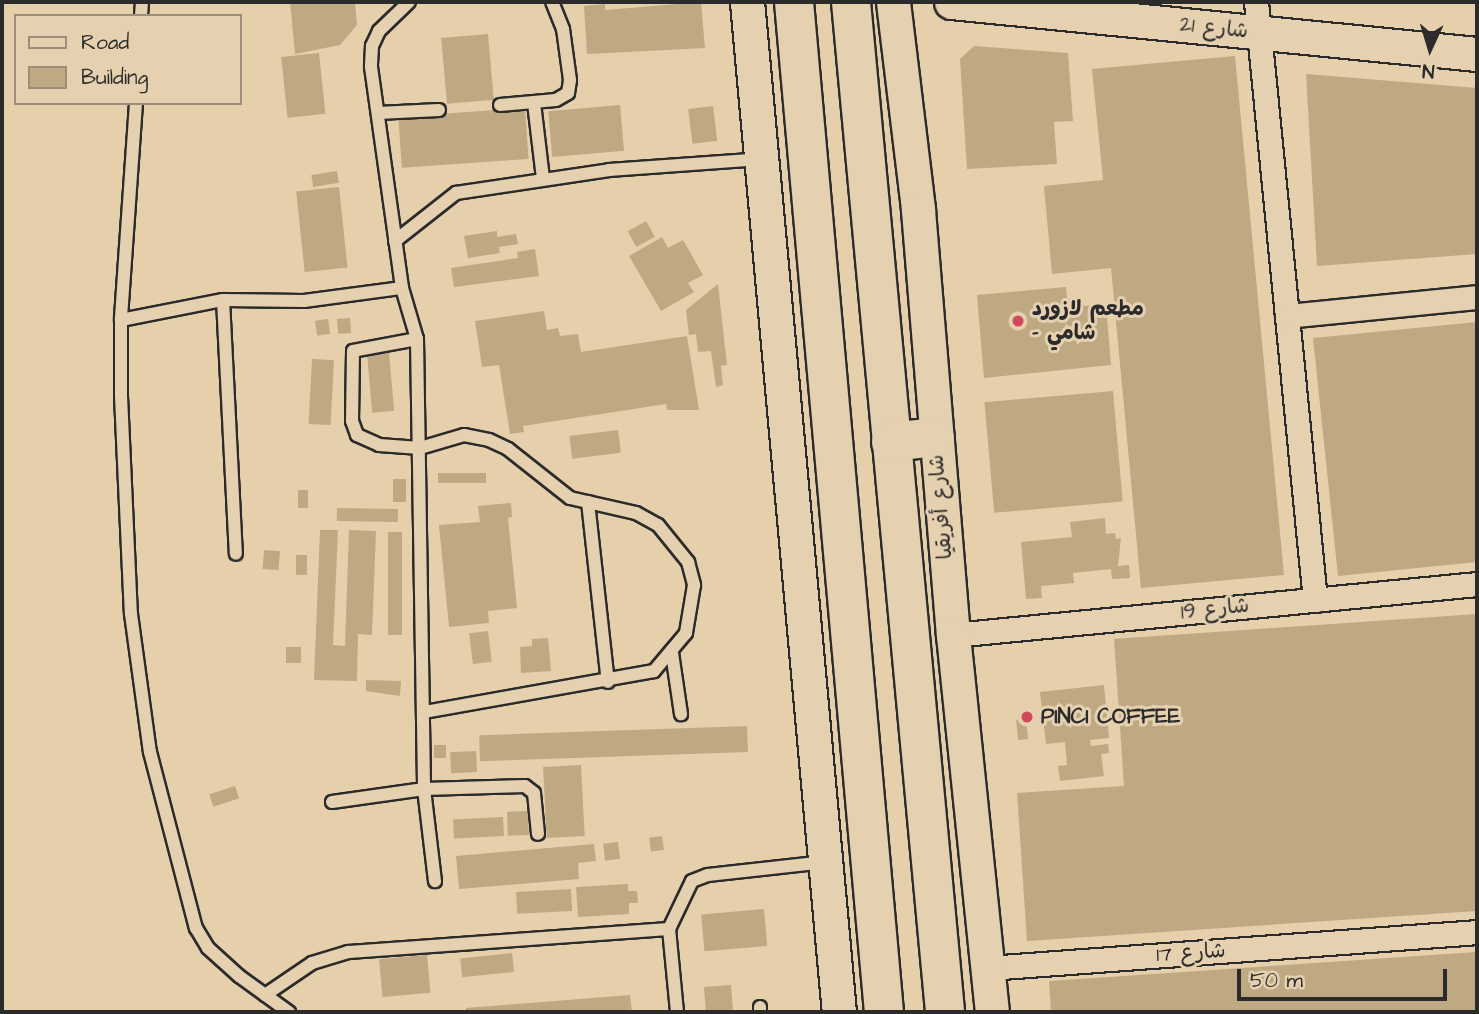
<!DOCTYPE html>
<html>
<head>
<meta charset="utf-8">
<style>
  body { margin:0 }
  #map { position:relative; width:1479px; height:1014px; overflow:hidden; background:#e6cfab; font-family:"Architects Daughter","Playpen Sans Arabic",sans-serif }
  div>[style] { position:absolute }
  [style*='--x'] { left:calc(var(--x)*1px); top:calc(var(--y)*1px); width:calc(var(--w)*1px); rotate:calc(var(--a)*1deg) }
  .building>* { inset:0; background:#bea983; transform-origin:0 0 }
  .roads { filter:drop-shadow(2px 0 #2b2b2b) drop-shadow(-2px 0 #2b2b2b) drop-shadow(0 2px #2b2b2b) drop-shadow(0 -2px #2b2b2b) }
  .lane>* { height:12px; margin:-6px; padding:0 6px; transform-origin:6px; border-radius:6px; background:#e5d0af }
  .street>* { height:23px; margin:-11.5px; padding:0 11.5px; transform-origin:11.5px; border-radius:11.5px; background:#e5d0af }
  .secondary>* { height:33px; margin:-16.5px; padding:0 16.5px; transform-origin:16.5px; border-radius:16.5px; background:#e5d0af }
  .highway>* { height:38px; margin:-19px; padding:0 19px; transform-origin:19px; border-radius:19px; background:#e5d0af }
  .dots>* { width:19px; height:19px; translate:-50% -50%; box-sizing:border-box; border:4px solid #e5d0af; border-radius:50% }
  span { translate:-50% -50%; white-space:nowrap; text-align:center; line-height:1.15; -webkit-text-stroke:6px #e5d0af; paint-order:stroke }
  .street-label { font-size:21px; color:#2b2b2b }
  .poi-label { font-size:21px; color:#2b2b2b; font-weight:700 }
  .left { translate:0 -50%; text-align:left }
  .frame { position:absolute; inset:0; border:4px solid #2b2b2b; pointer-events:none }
  .legend { position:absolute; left:14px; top:14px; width:228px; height:91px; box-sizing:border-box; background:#e5d0af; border:2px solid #9b8e7a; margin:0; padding:9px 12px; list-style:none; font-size:21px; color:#2b2b2b }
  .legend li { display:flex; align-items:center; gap:14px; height:35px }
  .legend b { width:35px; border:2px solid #9b8e7a }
  .north { position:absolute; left:1395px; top:14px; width:70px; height:70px; -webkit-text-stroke:5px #e5d0af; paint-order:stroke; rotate:184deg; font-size:19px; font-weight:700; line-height:28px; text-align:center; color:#2b2b2b }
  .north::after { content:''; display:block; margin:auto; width:24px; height:32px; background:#2b2b2b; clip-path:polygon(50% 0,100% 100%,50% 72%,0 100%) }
  .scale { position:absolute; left:1237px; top:969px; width:210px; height:32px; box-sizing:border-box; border:4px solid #2b2b2b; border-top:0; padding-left:9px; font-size:21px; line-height:24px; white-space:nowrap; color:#2b2b2b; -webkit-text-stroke:5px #e5d0af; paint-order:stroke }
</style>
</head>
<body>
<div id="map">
  <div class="building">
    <i style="clip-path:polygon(290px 2px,355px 2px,357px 25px,340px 45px,295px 54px)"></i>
    <i style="clip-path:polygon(701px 2px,705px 48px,587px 54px,584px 6px,605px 4px,605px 10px)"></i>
    <i style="left:488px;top:34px;width:66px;height:47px;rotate:85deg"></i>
    <i style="clip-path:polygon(974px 46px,1068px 53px,1073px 121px,1054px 122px,1057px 164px,967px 169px,960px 59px)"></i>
    <i style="left:319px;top:53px;width:61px;height:38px;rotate:84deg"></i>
    <i style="clip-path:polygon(1235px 56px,1284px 575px,1141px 588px,1111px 268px,1052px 274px,1044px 186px,1103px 180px,1092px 69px)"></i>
    <i style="clip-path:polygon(1306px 74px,1477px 88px,1477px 254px,1317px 266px)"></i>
    <i style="left:620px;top:105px;width:46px;height:72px;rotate:85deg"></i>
    <i style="left:713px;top:106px;width:35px;height:25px;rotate:83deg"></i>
    <i style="left:525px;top:108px;width:51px;height:127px;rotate:86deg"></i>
    <i style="left:337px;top:171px;width:12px;height:26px;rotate:81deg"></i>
    <i style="left:339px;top:187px;width:81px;height:43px;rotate:84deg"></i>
    <i style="left:646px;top:221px;width:18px;height:21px;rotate:61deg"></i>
    <i style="clip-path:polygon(497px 231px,497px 237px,516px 234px,518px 244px,499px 247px,500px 253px,468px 258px,464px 236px)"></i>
    <i style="clip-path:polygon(662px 237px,668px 248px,683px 240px,703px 275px,688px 283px,694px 292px,661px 311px,629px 256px)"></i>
    <i style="clip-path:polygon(535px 249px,539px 276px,454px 287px,451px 268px,518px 258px,517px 252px)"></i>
    <i style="clip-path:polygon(718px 284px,727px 365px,721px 366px,723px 385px,716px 387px,711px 351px,698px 352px,696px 334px,689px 335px,686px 310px)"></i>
    <i style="clip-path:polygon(1066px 287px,1067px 299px,1082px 297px,1084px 306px,1106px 304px,1111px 365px,984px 378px,977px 295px)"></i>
    <i style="clip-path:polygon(544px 311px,547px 330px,558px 328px,560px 336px,578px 334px,581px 352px,687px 336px,699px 410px,667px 410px,666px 404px,523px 426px,524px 432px,510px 434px,499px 365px,482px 367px,475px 321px)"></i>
    <i style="left:350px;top:318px;width:15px;height:13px;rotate:86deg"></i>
    <i style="left:328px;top:319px;width:15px;height:13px;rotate:82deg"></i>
    <i style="clip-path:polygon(1477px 322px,1477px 562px,1338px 576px,1313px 338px)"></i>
    <i style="left:389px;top:352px;width:59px;height:22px;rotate:85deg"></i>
    <i style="left:312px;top:359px;width:22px;height:65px;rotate:3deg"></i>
    <i style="left:1113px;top:391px;width:111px;height:129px;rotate:85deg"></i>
    <i style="left:618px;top:430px;width:23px;height:49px;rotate:83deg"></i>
    <i style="left:486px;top:473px;width:10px;height:48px;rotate:90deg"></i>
    <i style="left:393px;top:479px;width:13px;height:23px"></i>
    <i style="left:298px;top:490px;width:10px;height:18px"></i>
    <i style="clip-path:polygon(511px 503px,512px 517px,508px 518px,517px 608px,488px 611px,489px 623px,449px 627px,439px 525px,480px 522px,478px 506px)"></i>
    <i style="left:337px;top:508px;width:61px;height:13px;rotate:1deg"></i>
    <i style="clip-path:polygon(1105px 518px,1106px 534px,1115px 533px,1116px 539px,1121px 538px,1118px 566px,1129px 565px,1130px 578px,1112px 579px,1111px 569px,1073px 573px,1074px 583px,1041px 586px,1042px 598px,1026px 599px,1021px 542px,1072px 537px,1070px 522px)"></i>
    <i style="clip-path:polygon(320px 530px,338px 530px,333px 645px,345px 646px,349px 530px,376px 531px,372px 635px,358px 634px,357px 681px,314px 680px)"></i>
    <i style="left:388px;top:532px;width:14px;height:103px"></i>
    <i style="left:264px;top:550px;width:16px;height:19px;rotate:4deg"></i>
    <i style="left:296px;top:555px;width:11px;height:20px"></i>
    <i style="clip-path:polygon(1477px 614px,1477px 911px,1027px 941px,1017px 793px,1124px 786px,1114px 639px)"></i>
    <i style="left:488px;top:631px;width:31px;height:19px;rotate:83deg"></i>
    <i style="clip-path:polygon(548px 638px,551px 671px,521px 673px,520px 647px,532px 646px,532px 639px)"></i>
    <i style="left:286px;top:647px;width:15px;height:16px"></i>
    <i style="clip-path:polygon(366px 680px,401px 681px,400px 696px,366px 691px)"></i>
    <i style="clip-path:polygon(1104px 685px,1109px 738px,1090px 740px,1091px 746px,1108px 744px,1109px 753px,1101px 754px,1104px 776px,1060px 781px,1058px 766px,1067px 765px,1065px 742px,1046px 744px,1040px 692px)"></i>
    <i style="left:1026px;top:719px;width:20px;height:10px;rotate:84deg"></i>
    <i style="left:747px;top:726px;width:26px;height:268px;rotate:88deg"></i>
    <i style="left:446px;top:745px;width:13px;height:12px;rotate:90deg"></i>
    <i style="left:476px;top:751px;width:21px;height:26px;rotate:87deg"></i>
    <i style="left:581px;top:765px;width:71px;height:38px;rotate:87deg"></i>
    <i style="left:235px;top:786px;width:13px;height:27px;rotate:72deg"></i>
    <i style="left:528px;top:811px;width:24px;height:21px;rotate:88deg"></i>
    <i style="left:503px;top:817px;width:19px;height:50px;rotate:87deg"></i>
    <i style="left:662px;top:836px;width:14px;height:13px;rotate:82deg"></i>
    <i style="left:618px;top:842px;width:17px;height:15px;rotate:83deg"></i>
    <i style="clip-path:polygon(594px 844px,596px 861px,578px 863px,579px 879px,459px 889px,456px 856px)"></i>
    <i style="clip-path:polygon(628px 884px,628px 891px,637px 891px,638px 903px,629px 903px,629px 914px,578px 917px,576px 887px)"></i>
    <i style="left:571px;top:889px;width:22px;height:55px;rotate:87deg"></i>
    <i style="left:764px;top:909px;width:37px;height:63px;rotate:85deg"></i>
    <i style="clip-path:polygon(1477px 952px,1477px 1012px,1051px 1012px,1049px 981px)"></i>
    <i style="left:512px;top:953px;width:19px;height:52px;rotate:84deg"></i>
    <i style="left:427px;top:955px;width:38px;height:48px;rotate:85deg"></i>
    <i style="left:731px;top:985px;width:27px;height:27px;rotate:86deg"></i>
    <i style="clip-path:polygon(630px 995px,632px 1012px,466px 1012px,466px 1008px)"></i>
  </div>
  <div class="roads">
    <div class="lane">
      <i style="--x:409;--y:2;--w:42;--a:136"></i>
      <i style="--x:379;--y:31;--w:17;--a:115"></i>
      <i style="--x:372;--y:46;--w:21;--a:93"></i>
      <i style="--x:371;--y:67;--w:223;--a:82"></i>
      <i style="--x:402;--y:288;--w:53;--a:73.6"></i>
      <i style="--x:417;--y:339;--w:450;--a:89.1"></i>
      <i style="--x:424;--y:789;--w:93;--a:83.2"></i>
      <i style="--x:141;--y:16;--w:14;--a:-86"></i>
      <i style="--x:136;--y:103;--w:218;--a:94"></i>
      <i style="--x:121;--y:320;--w:76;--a:90"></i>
      <i style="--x:121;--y:396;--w:218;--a:87.4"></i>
      <i style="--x:131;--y:614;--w:139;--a:82.2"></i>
      <i style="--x:150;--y:752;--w:182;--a:75.4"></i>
      <i style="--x:196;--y:928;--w:23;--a:59"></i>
      <i style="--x:208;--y:948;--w:42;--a:42.1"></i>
      <i style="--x:239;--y:976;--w:62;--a:35.8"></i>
      <i style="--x:534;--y:103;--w:77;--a:83.2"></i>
      <i style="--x:500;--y:105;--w:56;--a:-5.1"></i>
      <i style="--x:556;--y:100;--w:14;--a:-30"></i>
      <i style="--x:568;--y:93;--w:13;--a:-81"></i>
      <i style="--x:570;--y:80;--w:51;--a:-97.8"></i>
      <i style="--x:563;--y:29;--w:29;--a:-112"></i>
      <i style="--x:378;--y:113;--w:61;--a:-2.8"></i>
      <i style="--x:395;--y:241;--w:78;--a:-38.2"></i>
      <i style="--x:456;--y:193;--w:155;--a:-8.5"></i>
      <i style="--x:609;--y:170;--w:152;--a:-4.1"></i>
      <i style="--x:223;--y:300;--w:254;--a:87.1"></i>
      <i style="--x:121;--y:320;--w:104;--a:-11.1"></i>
      <i style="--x:223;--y:300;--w:81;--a:0.7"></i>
      <i style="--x:304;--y:301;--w:99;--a:-7.6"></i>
      <i style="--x:417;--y:339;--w:65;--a:169.4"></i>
      <i style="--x:353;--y:351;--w:70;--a:90.8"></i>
      <i style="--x:352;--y:421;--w:15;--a:70"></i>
      <i style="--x:357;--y:435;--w:24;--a:24"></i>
      <i style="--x:379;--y:445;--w:41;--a:4.2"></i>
      <i style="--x:420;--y:448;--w:46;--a:-16.5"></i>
      <i style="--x:464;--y:435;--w:25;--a:11"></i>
      <i style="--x:489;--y:440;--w:21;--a:25"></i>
      <i style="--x:508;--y:449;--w:79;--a:38.3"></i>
      <i style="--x:570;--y:498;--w:68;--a:12.8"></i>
      <i style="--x:636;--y:513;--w:25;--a:29"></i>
      <i style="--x:658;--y:525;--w:48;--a:51"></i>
      <i style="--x:688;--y:562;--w:24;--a:75"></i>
      <i style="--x:694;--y:585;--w:49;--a:99.5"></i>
      <i style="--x:686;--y:633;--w:50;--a:130.1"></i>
      <i style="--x:654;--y:671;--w:234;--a:169.9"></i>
      <i style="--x:588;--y:502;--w:181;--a:83.7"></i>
      <i style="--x:672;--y:653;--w:62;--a:81.6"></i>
      <i style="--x:332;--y:802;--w:93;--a:-8"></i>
      <i style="--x:424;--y:789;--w:101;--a:-1.7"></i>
      <i style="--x:525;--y:786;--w:11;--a:38"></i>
      <i style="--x:534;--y:793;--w:41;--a:84.4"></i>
      <i style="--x:265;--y:995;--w:57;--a:-34.2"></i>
      <i style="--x:312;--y:963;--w:38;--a:-17"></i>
      <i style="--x:348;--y:952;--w:322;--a:-4.1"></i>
      <i style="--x:760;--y:1007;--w:5;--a:90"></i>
      <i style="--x:677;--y:1012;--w:83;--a:-95.5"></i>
      <i style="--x:669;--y:929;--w:53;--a:-64.4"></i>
      <i style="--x:692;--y:881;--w:17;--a:-21"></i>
      <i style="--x:708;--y:875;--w:118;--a:-6.3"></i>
    </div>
    <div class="street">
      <i style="--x:1256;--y:2;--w:601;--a:84.37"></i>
      <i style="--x:1287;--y:316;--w:191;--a:-5.7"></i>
      <i style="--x:953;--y:635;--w:526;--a:-5.56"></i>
      <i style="--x:988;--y:968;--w:490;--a:-4.2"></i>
    </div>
    <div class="secondary">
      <i style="--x:747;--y:2;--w:1014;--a:84.8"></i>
      <i style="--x:893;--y:2;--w:209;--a:83.1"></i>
      <i style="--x:918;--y:210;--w:426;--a:85.3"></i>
      <i style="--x:953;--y:635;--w:379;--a:84.1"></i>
      <i style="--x:951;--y:2;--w:529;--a:5.65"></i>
    </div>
    <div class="highway">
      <i style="--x:794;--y:2;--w:1014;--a:84.91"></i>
      <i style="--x:851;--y:2;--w:1014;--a:84.68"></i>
      <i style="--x:891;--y:442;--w:44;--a:-6.5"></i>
    </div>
  </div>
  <div class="dots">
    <i style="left:1018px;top:321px;background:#d1495b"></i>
    <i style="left:1027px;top:717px;background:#d1495b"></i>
  </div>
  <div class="street-label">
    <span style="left:1214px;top:28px;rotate:6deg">شارع 21</span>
    <span style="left:941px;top:507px;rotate:-95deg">شارع أفريقيا</span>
    <span style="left:1215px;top:609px;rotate:-6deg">شارع 19</span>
    <span style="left:1191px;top:953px;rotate:-4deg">شارع 17</span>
  </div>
  <div class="poi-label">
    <span class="left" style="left:1032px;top:321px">مطعم لازورد<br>- شامي</span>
    <span class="left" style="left:1041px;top:717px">PINCI COFFEE</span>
  </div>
  <div class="frame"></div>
  <ul class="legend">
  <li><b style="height:9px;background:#e5d0af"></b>Road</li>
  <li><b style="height:19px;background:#bea983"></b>Building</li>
  </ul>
  <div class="north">N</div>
  <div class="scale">50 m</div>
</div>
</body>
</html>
